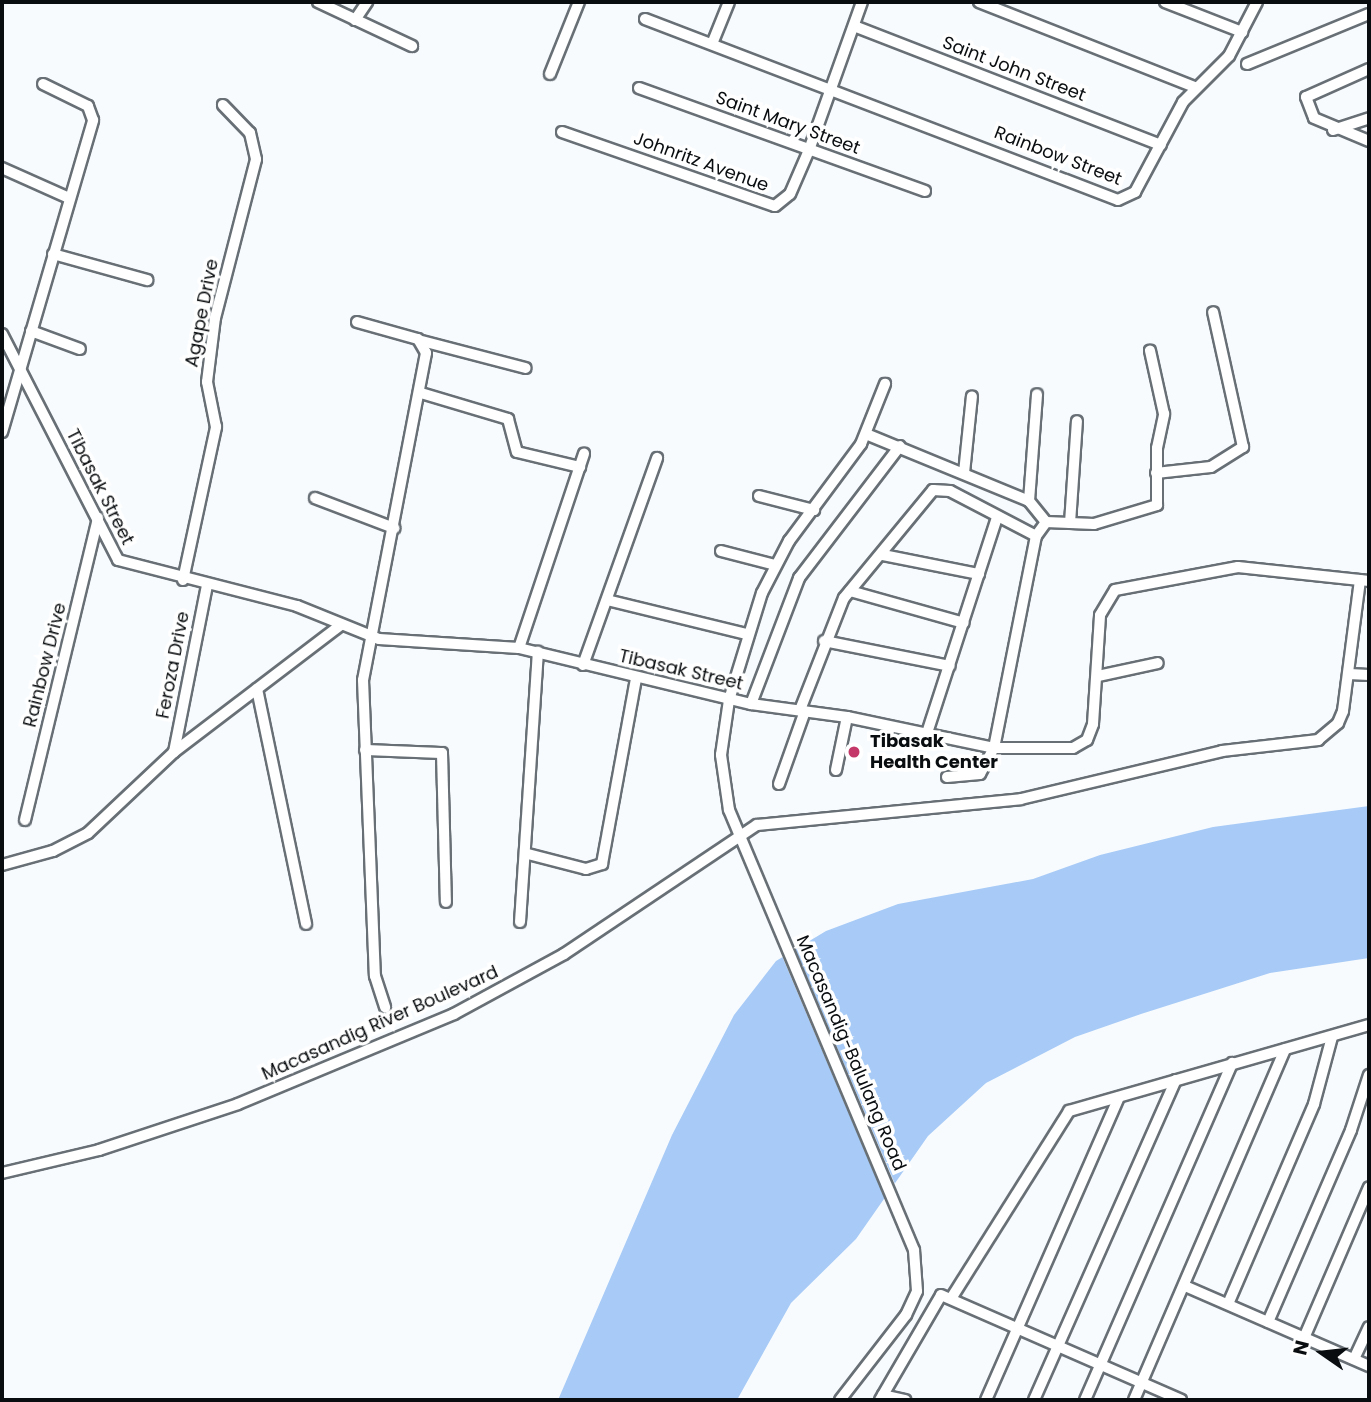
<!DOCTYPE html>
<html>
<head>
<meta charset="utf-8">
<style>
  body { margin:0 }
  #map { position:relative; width:1371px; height:1402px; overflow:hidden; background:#f8fbfe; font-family:Poppins,sans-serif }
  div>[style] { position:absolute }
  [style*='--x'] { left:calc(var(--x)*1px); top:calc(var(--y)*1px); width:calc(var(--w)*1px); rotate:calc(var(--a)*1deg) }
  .water>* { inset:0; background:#a7cbf6 }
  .pier>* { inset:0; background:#f8fbfe; transform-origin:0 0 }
  .roads { filter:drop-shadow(2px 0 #687076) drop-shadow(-2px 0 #687076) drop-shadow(0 2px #687076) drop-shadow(0 -2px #687076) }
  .minor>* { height:10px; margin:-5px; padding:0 5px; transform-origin:5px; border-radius:5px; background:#fff }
  .dots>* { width:19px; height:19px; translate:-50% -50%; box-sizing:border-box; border:4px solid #fff; border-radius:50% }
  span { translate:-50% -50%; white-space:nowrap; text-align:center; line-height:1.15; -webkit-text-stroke:7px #fff; paint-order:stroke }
  .street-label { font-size:18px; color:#0a0d0f }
  .poi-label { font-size:18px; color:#0a0d0f; font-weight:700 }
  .left { translate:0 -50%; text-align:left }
  .frame { position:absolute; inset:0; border:4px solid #0a0d0f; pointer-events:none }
  .north { position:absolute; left:1287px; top:1318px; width:70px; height:70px; -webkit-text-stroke:5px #fff; paint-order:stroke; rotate:284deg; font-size:19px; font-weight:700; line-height:28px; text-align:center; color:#0a0d0f }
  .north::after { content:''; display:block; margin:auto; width:24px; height:32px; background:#0a0d0f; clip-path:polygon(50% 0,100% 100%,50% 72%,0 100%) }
</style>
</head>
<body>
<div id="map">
  <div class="water">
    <i style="clip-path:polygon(1369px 806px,1369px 958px,1270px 973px,1141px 1014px,1075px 1037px,986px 1083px,928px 1136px,856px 1239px,791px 1303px,737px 1400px,558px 1400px,672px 1135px,734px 1015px,776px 961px,826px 931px,898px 904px,1033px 879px,1100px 855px,1213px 827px)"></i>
  </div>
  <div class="pier">
    <i style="left:794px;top:946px;width:262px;height:15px;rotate:67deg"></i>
  </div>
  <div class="roads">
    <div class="minor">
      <i style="--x:318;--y:2;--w:104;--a:25.1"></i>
      <i style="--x:979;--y:2;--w:232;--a:21.5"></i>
      <i style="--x:1165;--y:2;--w:83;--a:21.3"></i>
      <i style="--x:645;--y:19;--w:506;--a:20.94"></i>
      <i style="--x:1118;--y:200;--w:19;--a:-25"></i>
      <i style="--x:1135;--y:192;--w:102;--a:-61.9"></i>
      <i style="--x:1183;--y:102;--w:65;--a:-45"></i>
      <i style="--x:1229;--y:56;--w:61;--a:-62.6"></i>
      <i style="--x:355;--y:20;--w:22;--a:-56"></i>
      <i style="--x:854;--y:26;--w:329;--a:21.2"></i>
      <i style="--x:712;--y:44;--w:45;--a:-68"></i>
      <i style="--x:1247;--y:64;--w:132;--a:-22.3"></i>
      <i style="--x:1369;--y:69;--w:69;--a:156"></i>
      <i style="--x:1306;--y:97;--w:22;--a:69"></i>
      <i style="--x:1314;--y:118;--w:60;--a:22.7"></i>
      <i style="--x:550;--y:74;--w:78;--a:-68.1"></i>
      <i style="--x:639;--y:88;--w:304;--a:19.8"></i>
      <i style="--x:1333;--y:130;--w:38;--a:-18"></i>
      <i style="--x:562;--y:132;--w:225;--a:19.2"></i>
      <i style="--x:775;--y:206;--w:19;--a:-39"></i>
      <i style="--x:790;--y:194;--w:48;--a:-66.6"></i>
      <i style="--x:809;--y:150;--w:157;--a:-70.3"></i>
      <i style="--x:2;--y:168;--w:73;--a:24.1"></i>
      <i style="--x:53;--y:254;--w:98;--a:15.5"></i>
      <i style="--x:357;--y:322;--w:63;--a:15.6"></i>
      <i style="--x:418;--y:339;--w:16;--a:60"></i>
      <i style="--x:426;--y:353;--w:333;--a:100.9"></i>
      <i style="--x:363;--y:680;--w:296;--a:87.7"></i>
      <i style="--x:375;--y:976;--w:33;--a:72"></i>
      <i style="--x:31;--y:331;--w:52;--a:20.2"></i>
      <i style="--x:2;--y:334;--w:254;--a:62.8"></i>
      <i style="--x:118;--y:560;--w:185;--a:14.4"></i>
      <i style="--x:297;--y:606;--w:88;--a:21.9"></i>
      <i style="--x:379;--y:639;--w:140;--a:3.7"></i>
      <i style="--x:519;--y:648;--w:239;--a:13.6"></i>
      <i style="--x:751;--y:704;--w:97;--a:7.7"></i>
      <i style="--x:847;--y:717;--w:150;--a:11.9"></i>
      <i style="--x:994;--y:748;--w:79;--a:0"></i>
      <i style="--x:1073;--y:748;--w:16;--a:-30"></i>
      <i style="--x:1087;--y:740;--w:17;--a:-69"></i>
      <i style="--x:1093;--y:724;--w:109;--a:-86.3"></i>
      <i style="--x:1100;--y:615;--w:29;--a:-59"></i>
      <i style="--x:1115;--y:590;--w:125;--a:-10.6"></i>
      <i style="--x:1238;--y:567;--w:132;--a:6.1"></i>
      <i style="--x:422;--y:341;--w:107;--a:14.6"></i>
      <i style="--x:421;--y:393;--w:91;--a:16.6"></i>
      <i style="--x:508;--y:419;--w:34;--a:75"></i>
      <i style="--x:517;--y:452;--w:65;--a:13.4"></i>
      <i style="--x:2;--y:432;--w:325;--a:-73.7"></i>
      <i style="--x:93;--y:120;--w:15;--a:-110"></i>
      <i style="--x:88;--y:106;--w:50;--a:-153.9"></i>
      <i style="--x:866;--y:434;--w:176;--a:22.3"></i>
      <i style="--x:964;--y:473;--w:77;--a:-84.1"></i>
      <i style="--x:1156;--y:473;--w:55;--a:-6.2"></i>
      <i style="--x:1211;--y:467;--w:38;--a:-32"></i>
      <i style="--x:1243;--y:447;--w:138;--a:-102.5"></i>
      <i style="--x:759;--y:496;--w:57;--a:14.3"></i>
      <i style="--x:315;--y:498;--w:85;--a:20.8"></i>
      <i style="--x:1046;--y:522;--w:48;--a:2.4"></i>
      <i style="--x:1094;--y:524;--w:66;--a:-16.8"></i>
      <i style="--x:1157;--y:505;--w:57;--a:-90"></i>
      <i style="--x:1157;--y:448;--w:35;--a:-78"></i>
      <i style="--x:1164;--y:414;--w:65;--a:-102.5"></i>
      <i style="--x:1070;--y:523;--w:102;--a:-86.1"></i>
      <i style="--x:721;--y:551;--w:56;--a:14.5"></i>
      <i style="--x:883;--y:555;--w:98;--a:11.2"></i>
      <i style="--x:183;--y:580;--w:157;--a:-77.8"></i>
      <i style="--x:216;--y:427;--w:46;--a:-101.3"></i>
      <i style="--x:207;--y:382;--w:64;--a:-82.9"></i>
      <i style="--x:215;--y:318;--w:164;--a:-75.5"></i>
      <i style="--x:256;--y:159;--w:27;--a:-103"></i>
      <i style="--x:250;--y:133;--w:39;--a:-134"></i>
      <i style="--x:850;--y:591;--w:118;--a:15.7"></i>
      <i style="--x:607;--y:600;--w:144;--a:13.7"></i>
      <i style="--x:824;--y:641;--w:128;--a:11.2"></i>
      <i style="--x:519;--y:648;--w:205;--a:-71.5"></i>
      <i style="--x:583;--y:665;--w:220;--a:-70.3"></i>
      <i style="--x:1349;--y:674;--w:20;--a:3"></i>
      <i style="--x:1098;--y:676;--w:61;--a:-12.2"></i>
      <i style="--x:257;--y:689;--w:240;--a:78.2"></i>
      <i style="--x:751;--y:704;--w:135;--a:-69.1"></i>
      <i style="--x:799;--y:578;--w:166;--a:-52.6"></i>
      <i style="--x:800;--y:710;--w:120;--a:-68.6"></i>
      <i style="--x:844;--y:598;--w:140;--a:-50.5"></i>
      <i style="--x:933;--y:490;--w:17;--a:3"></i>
      <i style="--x:950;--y:491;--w:97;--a:27.6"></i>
      <i style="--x:927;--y:733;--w:226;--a:-72"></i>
      <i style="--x:365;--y:750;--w:77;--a:2.2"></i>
      <i style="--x:442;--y:753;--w:149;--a:88.5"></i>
      <i style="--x:174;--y:752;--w:170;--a:-78.8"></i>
      <i style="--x:836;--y:770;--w:54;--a:-78.3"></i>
      <i style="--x:947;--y:777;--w:33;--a:-5"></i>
      <i style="--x:980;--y:774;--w:30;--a:-62"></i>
      <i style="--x:994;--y:748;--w:216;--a:-78.8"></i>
      <i style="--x:1036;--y:536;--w:17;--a:-54"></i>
      <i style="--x:1046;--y:522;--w:27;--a:-129"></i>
      <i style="--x:1029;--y:501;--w:107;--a:-85.7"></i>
      <i style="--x:779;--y:784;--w:77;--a:-70.4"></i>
      <i style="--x:25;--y:820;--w:311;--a:-76.4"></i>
      <i style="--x:528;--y:854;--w:60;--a:14.5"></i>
      <i style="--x:586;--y:869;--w:17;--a:-17"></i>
      <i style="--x:602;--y:864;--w:189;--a:-79.6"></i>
      <i style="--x:2;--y:865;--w:53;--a:-15.4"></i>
      <i style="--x:53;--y:851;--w:39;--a:-27"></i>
      <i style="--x:88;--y:833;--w:118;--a:-43.3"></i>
      <i style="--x:174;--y:752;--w:210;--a:-37.3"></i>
      <i style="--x:520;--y:922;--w:271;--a:-86.2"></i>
      <i style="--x:2;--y:1173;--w:100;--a:-13.3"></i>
      <i style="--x:99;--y:1150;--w:146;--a:-18.3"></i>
      <i style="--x:238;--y:1104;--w:234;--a:-22.6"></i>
      <i style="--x:454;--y:1014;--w:125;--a:-28.6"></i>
      <i style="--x:564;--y:954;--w:232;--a:-33.8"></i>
      <i style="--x:757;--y:825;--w:265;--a:-5.6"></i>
      <i style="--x:1021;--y:799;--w:207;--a:-13.4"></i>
      <i style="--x:1222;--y:751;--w:97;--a:-6.5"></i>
      <i style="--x:1318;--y:740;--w:26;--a:-40"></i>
      <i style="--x:1338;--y:723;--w:13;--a:-67"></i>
      <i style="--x:1343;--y:711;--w:132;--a:-82.6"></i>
      <i style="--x:1185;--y:1286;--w:201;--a:23.5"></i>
      <i style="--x:952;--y:1297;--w:220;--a:-57.8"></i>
      <i style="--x:1069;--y:1111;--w:312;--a:-16"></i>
      <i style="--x:1228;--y:1304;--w:218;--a:-66.7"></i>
      <i style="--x:1314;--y:1104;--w:69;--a:-75"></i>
      <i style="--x:1268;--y:1322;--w:209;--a:-66.6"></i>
      <i style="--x:1351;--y:1130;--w:58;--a:-71.9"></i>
      <i style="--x:1304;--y:1338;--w:164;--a:-66.7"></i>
      <i style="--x:1354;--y:1359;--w:35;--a:-65"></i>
      <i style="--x:883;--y:1395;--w:23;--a:13"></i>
      <i style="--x:840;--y:1400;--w:108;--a:-52.2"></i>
      <i style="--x:906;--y:1315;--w:26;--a:-65"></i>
      <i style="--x:917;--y:1291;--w:41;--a:-94.2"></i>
      <i style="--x:914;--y:1250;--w:477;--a:-112.8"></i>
      <i style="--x:729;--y:810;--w:56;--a:-98.3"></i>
      <i style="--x:721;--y:755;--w:56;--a:-81.7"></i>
      <i style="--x:729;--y:700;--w:112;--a:-72.9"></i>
      <i style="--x:762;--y:593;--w:59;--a:-62.6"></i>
      <i style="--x:789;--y:541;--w:121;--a:-53.4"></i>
      <i style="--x:861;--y:444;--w:65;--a:-68.2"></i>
      <i style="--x:880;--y:1400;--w:121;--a:-59.8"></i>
      <i style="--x:941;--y:1295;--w:262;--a:23.6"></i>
      <i style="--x:986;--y:1400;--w:331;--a:-66.3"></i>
      <i style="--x:1034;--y:1400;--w:350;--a:-66.1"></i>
      <i style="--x:1085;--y:1400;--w:368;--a:-66.4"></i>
      <i style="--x:1134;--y:1400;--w:382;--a:-66.7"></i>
    </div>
  </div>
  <div class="dots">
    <i style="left:854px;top:752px;background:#c43869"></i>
  </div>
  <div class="street-label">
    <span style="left:1014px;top:69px;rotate:21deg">Saint John Street</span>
    <span style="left:788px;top:123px;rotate:20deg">Saint Mary Street</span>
    <span style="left:1058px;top:156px;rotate:21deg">Rainbow Street</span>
    <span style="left:701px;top:162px;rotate:20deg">Johnritz Avenue</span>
    <span style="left:202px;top:313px;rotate:-79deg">Agape Drive</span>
    <span style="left:100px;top:487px;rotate:63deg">Tibasak Street</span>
    <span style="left:45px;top:665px;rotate:-76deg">Rainbow Drive</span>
    <span style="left:173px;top:665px;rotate:-79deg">Feroza Drive</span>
    <span style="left:681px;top:670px;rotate:13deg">Tibasak Street</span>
    <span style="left:380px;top:1023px;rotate:-24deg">Macasandig River Boulevard</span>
    <span style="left:851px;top:1053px;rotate:67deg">Macasandig-Balulang Road</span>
  </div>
  <div class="poi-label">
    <span class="left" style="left:870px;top:752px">Tibasak<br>Health Center</span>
  </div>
  <div class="frame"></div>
  <div class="north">N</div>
</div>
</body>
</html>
